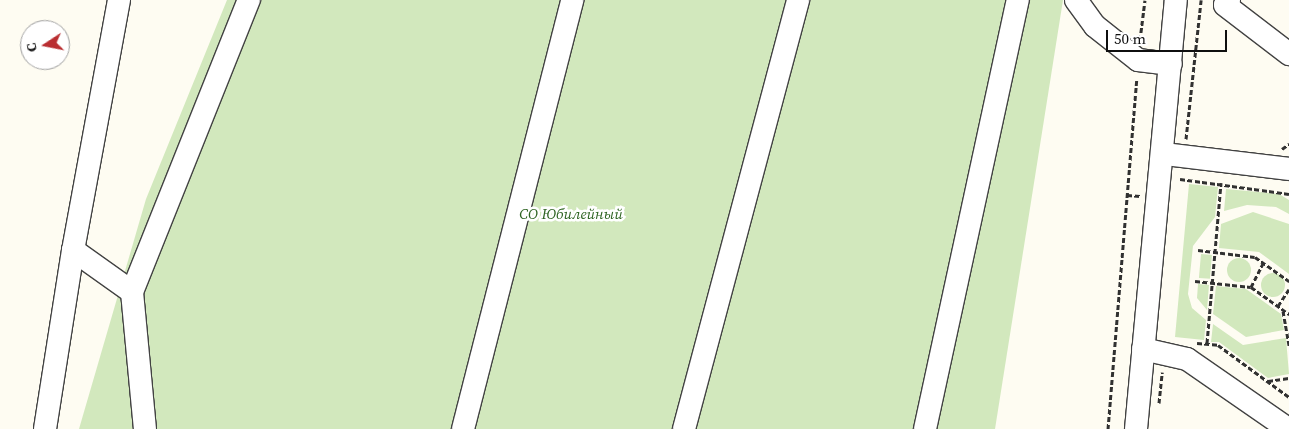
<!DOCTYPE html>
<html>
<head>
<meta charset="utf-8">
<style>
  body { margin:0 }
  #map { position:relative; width:1289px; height:429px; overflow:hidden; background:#fefcf2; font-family:"Source Serif 4",serif }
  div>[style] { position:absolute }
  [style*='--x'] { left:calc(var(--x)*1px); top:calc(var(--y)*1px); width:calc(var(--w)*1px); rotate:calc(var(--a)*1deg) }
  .green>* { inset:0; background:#d2e8bd; transform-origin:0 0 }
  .round { border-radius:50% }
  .path>* { height:3px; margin-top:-1.5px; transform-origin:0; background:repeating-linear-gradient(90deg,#313131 0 5px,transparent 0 7.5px) }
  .roads { filter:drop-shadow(1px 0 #424242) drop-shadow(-1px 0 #424242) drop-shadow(0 1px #424242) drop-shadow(0 -1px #424242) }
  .minor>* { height:22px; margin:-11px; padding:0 11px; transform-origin:11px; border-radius:11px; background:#fff }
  span { translate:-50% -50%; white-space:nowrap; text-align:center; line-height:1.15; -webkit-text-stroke:5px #fff; paint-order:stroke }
  .park-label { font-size:15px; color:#2e6422; font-style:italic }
  .north { position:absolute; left:20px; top:20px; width:50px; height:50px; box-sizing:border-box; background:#fff; border:1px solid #9f9f9f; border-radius:50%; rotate:259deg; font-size:14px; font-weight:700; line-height:20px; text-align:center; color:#0f0f0f }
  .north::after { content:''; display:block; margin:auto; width:18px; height:22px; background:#b92e31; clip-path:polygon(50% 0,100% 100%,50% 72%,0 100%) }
  .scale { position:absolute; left:1106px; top:30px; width:121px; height:22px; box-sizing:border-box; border:2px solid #0f0f0f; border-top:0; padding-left:6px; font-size:15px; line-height:18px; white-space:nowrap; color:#0f0f0f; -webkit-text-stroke:4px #fff; paint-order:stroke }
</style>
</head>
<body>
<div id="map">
  <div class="green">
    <i style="clip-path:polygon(227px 0,1063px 0,995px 429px,79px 429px,146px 199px)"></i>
    <i style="clip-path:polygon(1189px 184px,1218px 187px,1215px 217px,1193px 246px,1188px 294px,1192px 308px,1206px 320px,1204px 340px,1175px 337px)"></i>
    <i style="clip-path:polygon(1226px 189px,1279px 194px,1289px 200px,1289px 214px,1276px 207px,1247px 205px,1224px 211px)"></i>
    <i style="clip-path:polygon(1253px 212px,1289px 224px,1289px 274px,1259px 252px,1219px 248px,1221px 224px)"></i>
    <i style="left:1201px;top:254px;width:11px;height:24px;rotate:5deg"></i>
    <i class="round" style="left:1227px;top:258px;width:24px;height:24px"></i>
    <i class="round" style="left:1261px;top:273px;width:24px;height:24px"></i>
    <i style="clip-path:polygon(1198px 284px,1209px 285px,1207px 310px,1197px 298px)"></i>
    <i style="clip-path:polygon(1216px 286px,1246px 289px,1281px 314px,1284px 330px,1246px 337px,1213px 314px)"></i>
    <i style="clip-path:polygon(1213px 324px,1243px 345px,1286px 338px,1289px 374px,1268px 378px,1219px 342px,1211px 342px)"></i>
  </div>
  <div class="path">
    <i style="--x:1140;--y:40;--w:40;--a:-82.9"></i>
    <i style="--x:1186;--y:139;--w:140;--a:-83.8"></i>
    <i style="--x:1282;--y:149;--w:9;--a:-36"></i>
    <i style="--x:1180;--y:179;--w:110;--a:7.8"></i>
    <i style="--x:1127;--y:195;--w:13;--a:4"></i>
    <i style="--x:1198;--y:250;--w:57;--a:7"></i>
    <i style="--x:1255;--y:257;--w:42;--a:35.2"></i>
    <i style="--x:1195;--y:281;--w:56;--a:6.1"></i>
    <i style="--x:1251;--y:287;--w:47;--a:35.4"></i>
    <i style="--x:1251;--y:287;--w:27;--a:-63"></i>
    <i style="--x:1278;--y:306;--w:20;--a:-57"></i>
    <i style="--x:1283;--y:311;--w:35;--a:80"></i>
    <i style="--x:1197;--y:343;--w:21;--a:5"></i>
    <i style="--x:1218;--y:345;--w:88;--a:36.2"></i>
    <i style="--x:1207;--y:343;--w:161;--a:-85"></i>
    <i style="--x:1268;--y:381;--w:21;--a:-8"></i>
    <i style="--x:1159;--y:403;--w:31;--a:-84"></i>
    <i style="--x:1108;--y:429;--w:352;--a:-85.3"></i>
  </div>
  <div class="roads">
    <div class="minor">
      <i style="--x:119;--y:0;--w:254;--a:100.4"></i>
      <i style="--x:73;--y:250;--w:72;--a:35.4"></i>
      <i style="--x:132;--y:292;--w:138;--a:84.6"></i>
      <i style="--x:1076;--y:0;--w:32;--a:54"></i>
      <i style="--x:1095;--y:26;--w:55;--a:38.3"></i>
      <i style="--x:1138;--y:60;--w:33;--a:7"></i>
      <i style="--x:1229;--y:0;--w:6;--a:129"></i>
      <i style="--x:1225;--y:5;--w:81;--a:37.4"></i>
      <i style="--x:1164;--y:154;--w:126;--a:6.8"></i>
      <i style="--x:132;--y:292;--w:315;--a:-68.2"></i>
      <i style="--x:1143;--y:349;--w:45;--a:12.8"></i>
      <i style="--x:1187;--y:359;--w:123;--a:34.7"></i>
      <i style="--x:45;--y:429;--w:181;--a:-81.1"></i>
      <i style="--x:463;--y:429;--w:443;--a:-75.7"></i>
      <i style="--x:684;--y:429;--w:444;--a:-75.1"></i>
      <i style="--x:925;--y:429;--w:439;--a:-77.8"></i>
      <i style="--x:1136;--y:429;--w:431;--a:-84.7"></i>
    </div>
  </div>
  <div class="park-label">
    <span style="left:571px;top:214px">СО Юбилейный</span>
  </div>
  <div class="north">С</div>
  <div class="scale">50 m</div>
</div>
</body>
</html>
